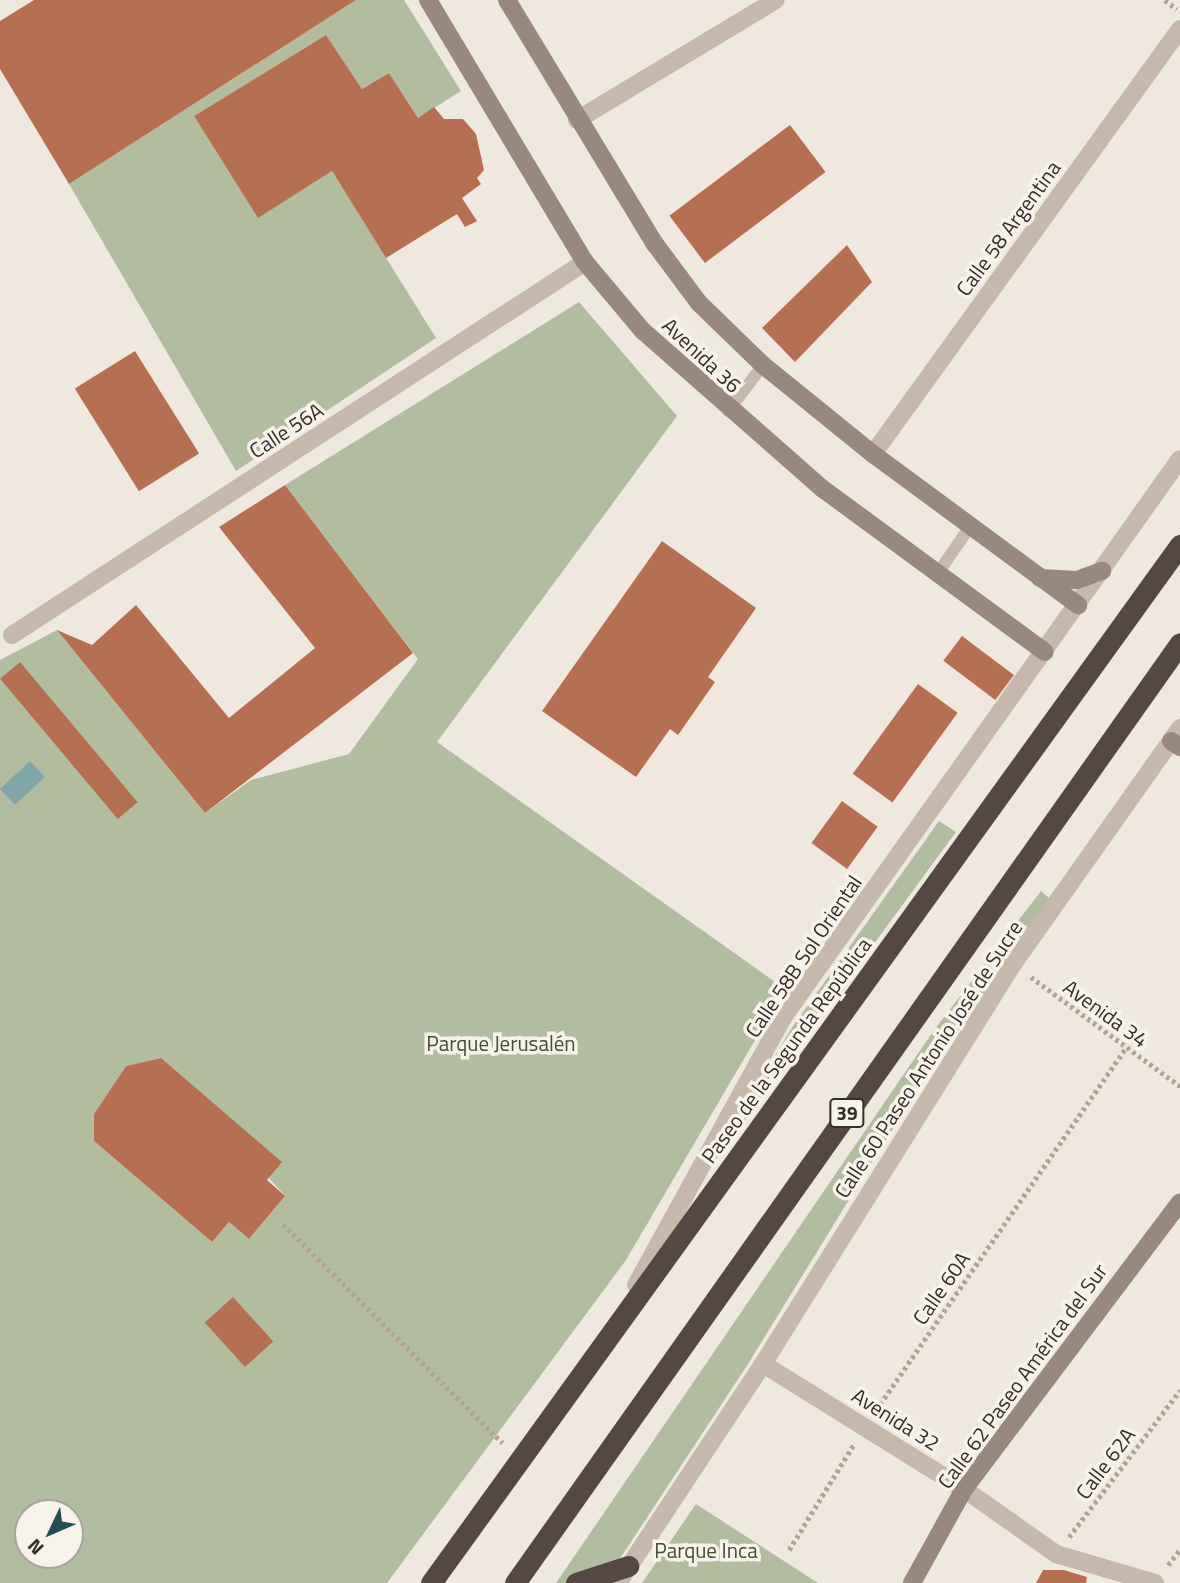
<!DOCTYPE html>
<html>
<head>
<meta charset="utf-8">
<style>
  body { margin:0 }
  #map { position:relative; width:1180px; height:1583px; overflow:hidden; background:#efe8de; font-family:"Titillium Web",sans-serif }
  div>[style] { position:absolute }
  [style*='--x'] { left:calc(var(--x)*1px); top:calc(var(--y)*1px); width:calc(var(--w)*1px); rotate:calc(var(--a)*1deg) }
  .green>* { inset:0; background:#b2bd9f }
  .water>* { inset:0; background:#80a6a9; transform-origin:0 0 }
  .building>* { inset:0; background:#b76f54; transform-origin:0 0 }
  .path>* { height:4.5px; margin-top:-2.25px; transform-origin:0; background:repeating-linear-gradient(90deg,#b2a395 0 3.5px,transparent 0 7px) }
  .lane>* { height:12px; margin:-6px; padding:0 6px; transform-origin:6px; border-radius:6px; background:#c6b8ab }
  .street>* { height:18px; margin:-9px; padding:0 9px; transform-origin:9px; border-radius:9px; background:#c6b8ab }
  .secondary>* { height:18px; margin:-9px; padding:0 9px; transform-origin:9px; border-radius:9px; background:#99887d }
  .highway>* { height:21px; margin:-10.5px; padding:0 10.5px; transform-origin:10.5px; border-radius:10.5px; background:#554842 }
  span { translate:-50% -50%; white-space:nowrap; text-align:center; line-height:1.15; -webkit-text-stroke:7px #f7f2ea; paint-order:stroke }
  .shield-label span { padding:2px 5px; background:#f7f2ea; border:2px solid; border-radius:5px; -webkit-text-stroke-width:0 }
  .shield-label { font-size:19px; color:#352d29; font-weight:700 }
  .street-label { font-size:21px; color:#352d29 }
  .park-label { font-size:21px; color:#435030 }
  .north { position:absolute; left:14px; top:1499px; width:70px; height:70px; box-sizing:border-box; background:#f7f2ea; border:2px solid #a9a39d; border-radius:50%; rotate:226deg; font-size:19px; font-weight:700; line-height:28px; text-align:center; color:#352d29 }
  .north::after { content:''; display:block; margin:auto; width:24px; height:32px; background:#244d51; clip-path:polygon(50% 0,100% 100%,50% 72%,0 100%) }
</style>
</head>
<body>
<div id="map">
  <div class="green">
    <i style="clip-path:polygon(356px 0,404px 0,461px 91px,418px 118px,389px 73px,362px 89px,326px 35px,194px 116px,258px 217px,332px 171px,436px 338px,236px 471px,69px 184px)"></i>
    <i style="clip-path:polygon(evenodd,579px 302px,677px 416px,437px 742px,785px 989px,626px 1260px,387px 1583px,0 1583px,0 660px,57px 630px,205px 813px,251px 780px,349px 754px,418px 659px,285px 485px,579px 302px,161px 1058px,285px 1196px,249px 1239px,229px 1222px,212px 1242px,94px 1141px,94px 1114px,126px 1066px,161px 1058px,579px 302px,28px 1513px,70px 1513px,70px 1555px,28px 1555px,28px 1513px)"></i>
    <i style="clip-path:polygon(939px 821px,956px 832px,700px 1181px,791px 1029px)"></i>
    <i style="clip-path:polygon(1041px 891px,1049px 898px,911px 1099px,748px 1364px,604px 1583px,556px 1583px,934px 1030px)"></i>
    <i style="clip-path:polygon(696px 1504px,818px 1583px,642px 1583px)"></i>
  </div>
  <div class="water">
    <i style="left:30px;top:761px;width:22px;height:41px;rotate:47deg"></i>
  </div>
  <div class="building">
    <i style="clip-path:polygon(34px 0,356px 0,69px 184px,0 69px,0 21px)"></i>
    <i style="clip-path:polygon(326px 35px,362px 89px,389px 73px,418px 118px,434px 107px,444px 119px,463px 119px,476px 134px,484px 170px,477px 178px,481px 184px,462px 198px,477px 221px,465px 227px,457px 214px,386px 258px,332px 171px,258px 218px,194px 116px)"></i>
    <i style="left:790px;top:125px;width:59px;height:151px;rotate:53deg"></i>
    <i style="clip-path:polygon(847px 245px,872px 282px,795px 362px,762px 328px)"></i>
    <i style="left:135px;top:351px;width:121px;height:71px;rotate:58deg"></i>
    <i style="clip-path:polygon(285px 485px,413px 653px,205px 813px,57px 630px,92px 645px,136px 605px,229px 718px,315px 648px,219px 527px)"></i>
    <i style="clip-path:polygon(662px 541px,756px 608px,708px 677px,715px 682px,678px 735px,670px 729px,636px 777px,542px 711px)"></i>
    <i style="left:962px;top:636px;width:65px;height:31px;rotate:37deg"></i>
    <i style="left:20px;top:662px;width:183px;height:26px;rotate:50deg"></i>
    <i style="left:918px;top:684px;width:49px;height:111px;rotate:36deg"></i>
    <i style="left:842px;top:801px;width:44px;height:52px;rotate:36deg"></i>
    <i style="clip-path:polygon(161px 1058px,282px 1162px,267px 1180px,285px 1196px,249px 1239px,229px 1222px,212px 1242px,94px 1141px,94px 1114px,126px 1066px)"></i>
    <i style="left:233px;top:1297px;width:60px;height:38px;rotate:48deg"></i>
    <i style="clip-path:polygon(1043px 1570px,1064px 1570px,1087px 1577px,1086px 1583px,1036px 1583px)"></i>
  </div>
  <div class="path">
    <i style="--x:1165;--y:0;--w:15;--a:37"></i>
    <i style="--x:1031;--y:977;--w:185;--a:36.2"></i>
    <i style="--x:283;--y:1224;--w:310;--a:44.9"></i>
    <i style="--x:876;--y:1410;--w:441;--a:-55.4"></i>
    <i style="--x:1069;--y:1537;--w:184;--a:-52.9"></i>
    <i style="--x:789;--y:1550;--w:124;--a:-58.5"></i>
    <i style="--x:1168;--y:1565;--w:20;--a:-53"></i>
  </div>
  <div class="lane">
    <i style="--x:728;--y:411;--w:58;--a:-52.7"></i>
    <i style="--x:936;--y:576;--w:58;--a:-55.5"></i>
  </div>
  <div class="street">
    <i style="--x:577;--y:120;--w:232;--a:-31.1"></i>
    <i style="--x:873;--y:454;--w:524;--a:-54.16"></i>
    <i style="--x:12;--y:635;--w:684;--a:-33.06"></i>
    <i style="--x:636;--y:1285;--w:307;--a:-61.2"></i>
    <i style="--x:784;--y:1016;--w:683;--a:-54.59"></i>
    <i style="--x:763;--y:1364;--w:237;--a:31.9"></i>
    <i style="--x:964;--y:1489;--w:113;--a:35.2"></i>
    <i style="--x:1056;--y:1554;--w:103;--a:16.3"></i>
    <i style="--x:618;--y:1583;--w:263;--a:-56.5"></i>
    <i style="--x:763;--y:1364;--w:472;--a:-58"></i>
    <i style="--x:1013;--y:964;--w:289;--a:-54.7"></i>
  </div>
  <div class="secondary">
    <i style="--x:428;--y:0;--w:305;--a:59.1"></i>
    <i style="--x:585;--y:262;--w:90;--a:50"></i>
    <i style="--x:643;--y:331;--w:240;--a:41.3"></i>
    <i style="--x:823;--y:489;--w:275;--a:36.3"></i>
    <i style="--x:507;--y:0;--w:285;--a:58.8"></i>
    <i style="--x:655;--y:244;--w:74;--a:53.3"></i>
    <i style="--x:699;--y:303;--w:89;--a:44.1"></i>
    <i style="--x:763;--y:365;--w:141;--a:39"></i>
    <i style="--x:873;--y:454;--w:255;--a:36.4"></i>
    <i style="--x:1040;--y:578;--w:37;--a:3"></i>
    <i style="--x:1077;--y:580;--w:27;--a:-20"></i>
    <i style="--x:1171;--y:741;--w:11;--a:34"></i>
    <i style="--x:912;--y:1583;--w:107;--a:-61"></i>
    <i style="--x:964;--y:1489;--w:359;--a:-53"></i>
  </div>
  <div class="highway">
    <i style="--x:431;--y:1583;--w:1280;--a:-54.19"></i>
    <i style="--x:515;--y:1583;--w:1151;--a:-54.72"></i>
    <i style="--x:576;--y:1583;--w:55;--a:-18.1"></i>
  </div>
  <div class="shield-label">
    <span style="left:847px;top:1113px">39</span>
  </div>
  <div class="street-label">
    <span style="left:1008px;top:228px;rotate:-54deg">Calle 58 Argentina</span>
    <span style="left:702px;top:355px;rotate:43deg">Avenida 36</span>
    <span style="left:286px;top:430px;rotate:-33deg">Calle 56A</span>
    <span style="left:803px;top:956px;rotate:-56deg">Calle 58B Sol Oriental</span>
    <span style="left:1106px;top:1013px;rotate:36deg">Avenida 34</span>
    <span style="left:786px;top:1050px;rotate:-54deg">Paseo de la Segunda República</span>
    <span style="left:928px;top:1059px;rotate:-57deg">Calle 60 Paseo Antonio José de Sucre</span>
    <span style="left:941px;top:1288px;rotate:-55deg">Calle 60A</span>
    <span style="left:1022px;top:1376px;rotate:-54deg">Calle 62 Paseo América del Sur</span>
    <span style="left:896px;top:1419px;rotate:32deg">Avenida 32</span>
    <span style="left:1105px;top:1463px;rotate:-53deg">Calle 62A</span>
  </div>
  <div class="park-label">
    <span style="left:501px;top:1043px">Parque Jerusalén</span>
    <span style="left:706px;top:1550px">Parque Inca</span>
  </div>
  <div class="north">N</div>
</div>
</body>
</html>
